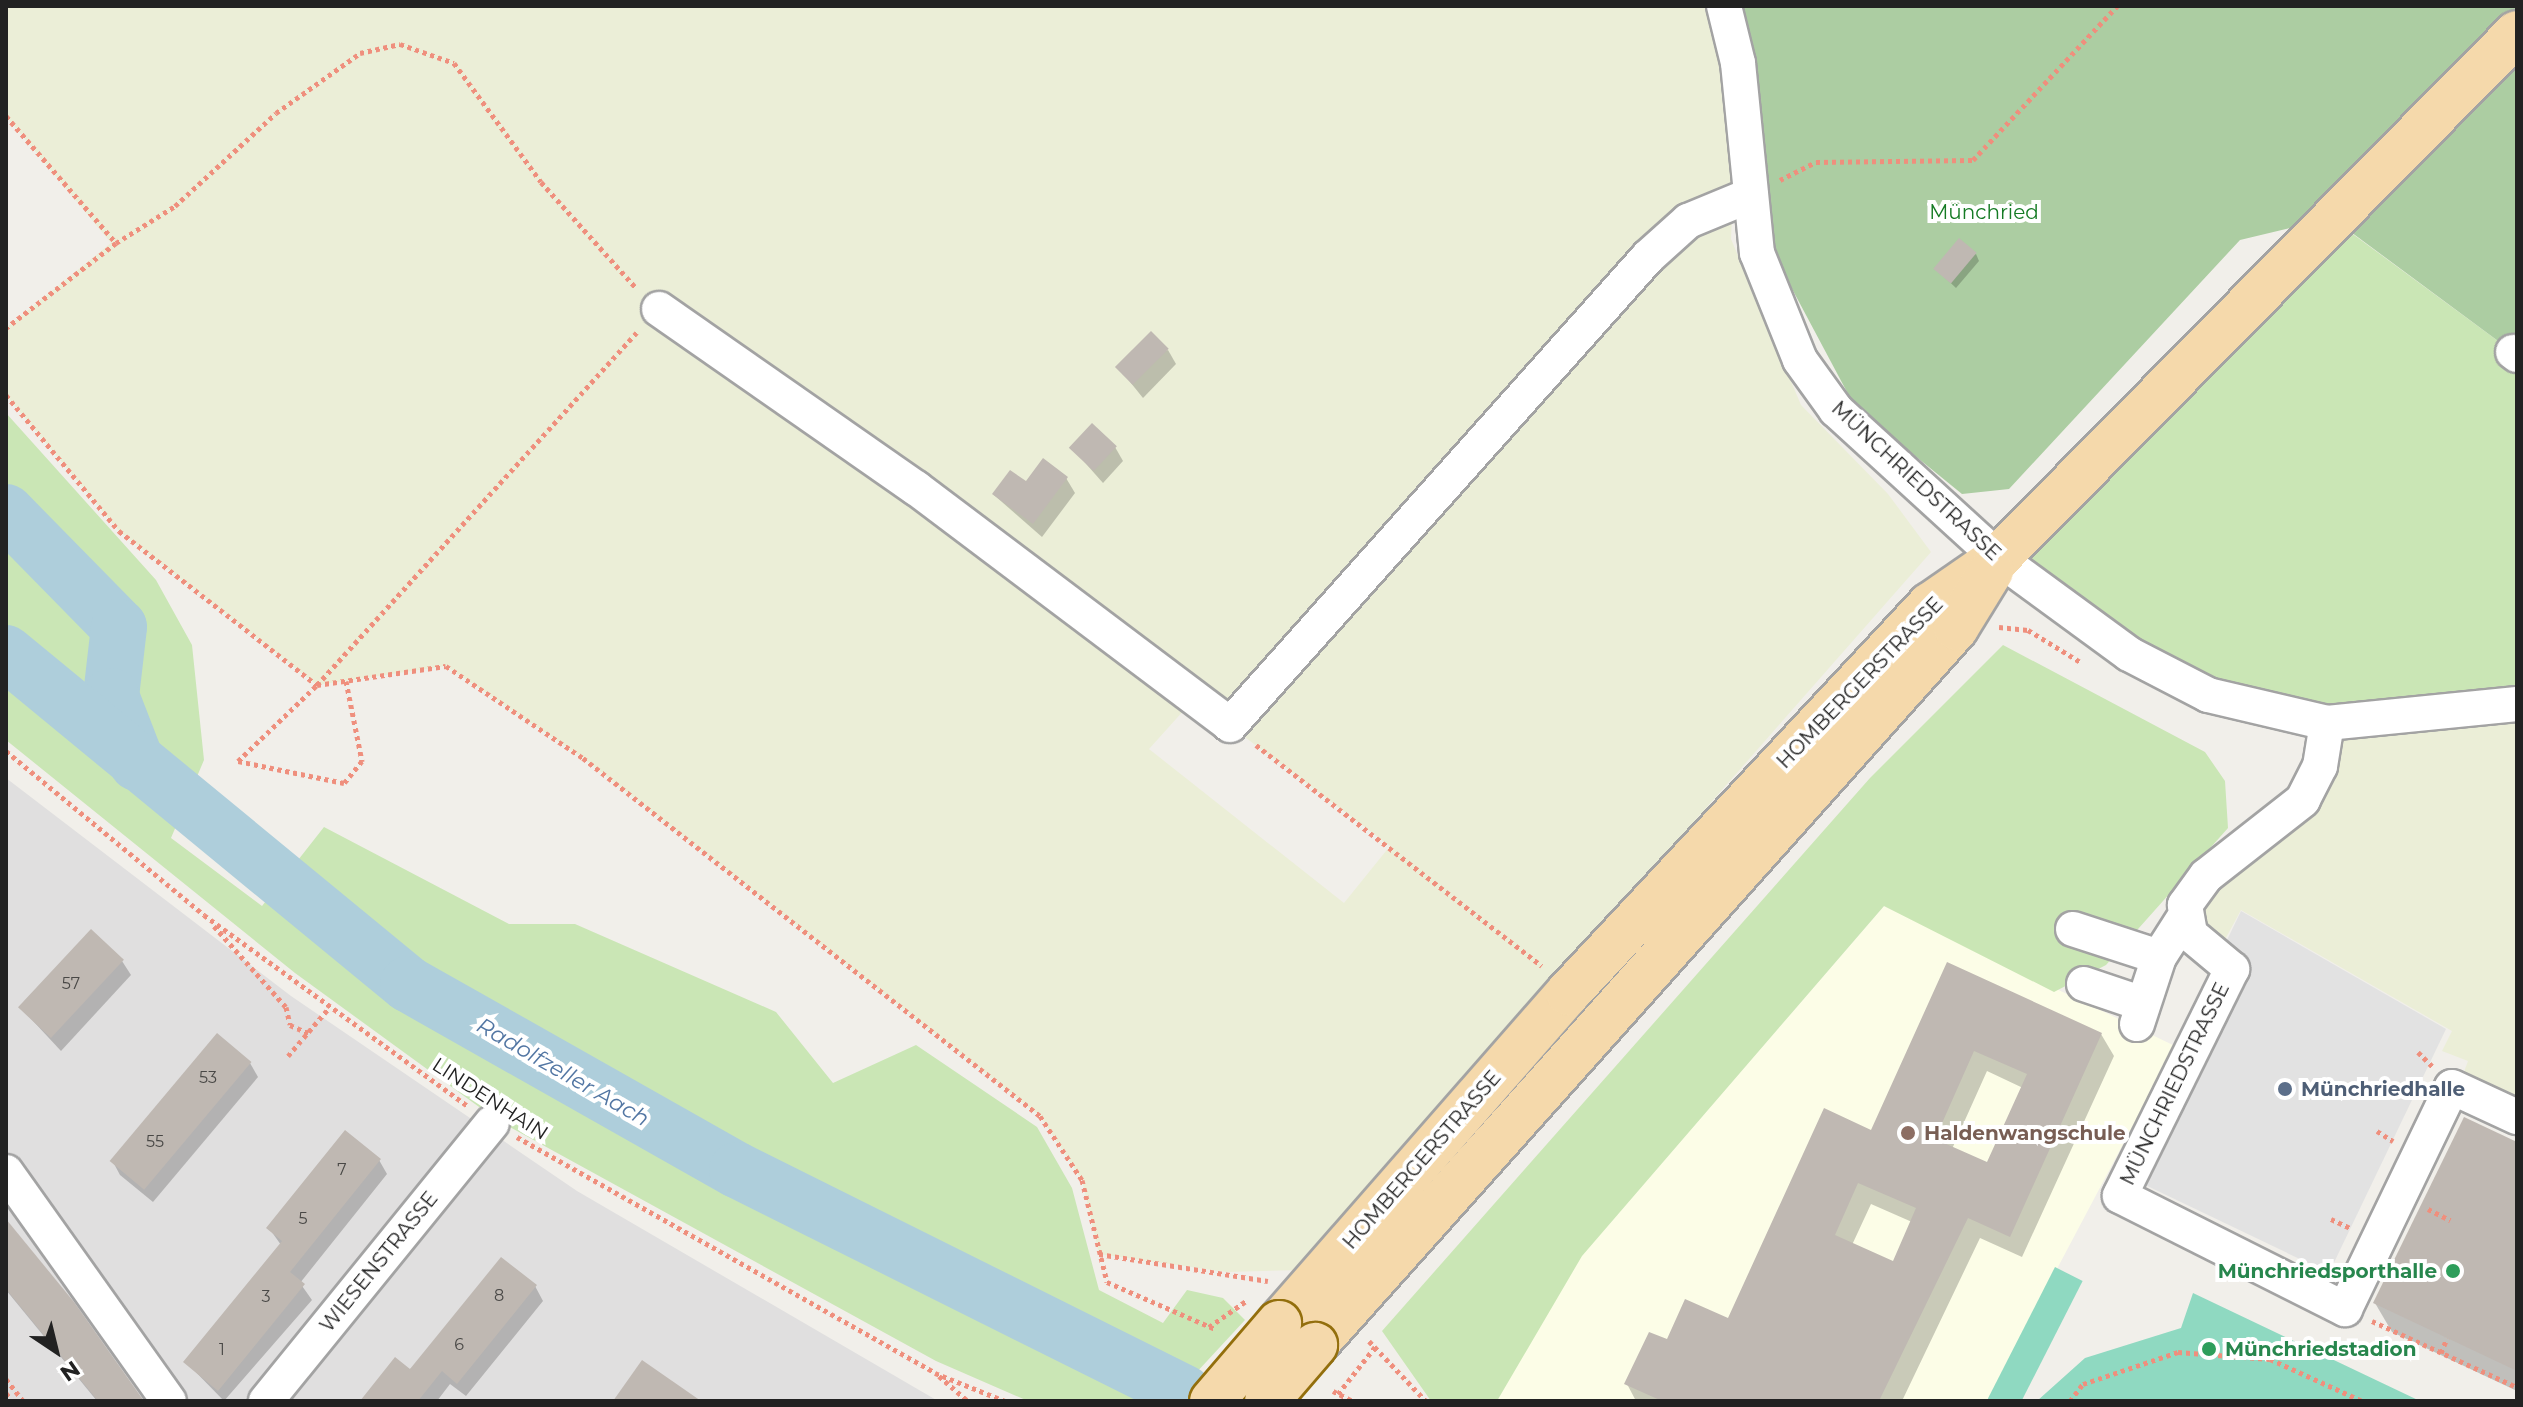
<!DOCTYPE html>
<html>
<head>
<meta charset="utf-8">
<style>
  body { margin:0 }
  #map { position:relative; width:2523px; height:1407px; overflow:hidden; background:#f1efea; font-family:Montserrat,sans-serif }
  div>[style] { position:absolute }
  [style*='--x'] { left:calc(var(--x)*1px); top:calc(var(--y)*1px); width:calc(var(--w)*1px); rotate:calc(var(--a)*1deg) }
  .residential>* { inset:0; background:#e0dfdf }
  .education>* { inset:0; background:#fcfde7 }
  .farmland>* { inset:0; background:#ebeed7 }
  .grass>* { inset:0; background:#cae6b5 }
  .forest>* { inset:0; background:#accda2 }
  .pitch>* { inset:0; background:#8fd9c1; transform-origin:0 0 }
  .parking>* { inset:0; background:#e2e2e2 }
  .shadow>* { inset:0; background:#0003 }
  .river>* { height:56px; margin:-28px; padding:0 28px; transform-origin:28px; border-radius:28px; background:#aecedb }
  .building>* { inset:0; background:#bfb8b2; transform-origin:0 0 }
  .path>* { height:5px; margin-top:-2.5px; transform-origin:0; background:repeating-linear-gradient(90deg,#ef8f7d 0 4px,transparent 0 8px) }
  .roads { filter:drop-shadow(2px 0 #a3a3a3) drop-shadow(-2px 0 #a3a3a3) drop-shadow(0 2px #a3a3a3) drop-shadow(0 -2px #a3a3a3) }
  .minor>* { height:34px; margin:-17px; padding:0 17px; transform-origin:17px; border-radius:17px; background:#fff }
  .major>* { height:44px; margin:-22px; padding:0 22px; transform-origin:22px; border-radius:22px; background:#f5d9ab }
  .bridges { filter:drop-shadow(2px 0 #936f0d) drop-shadow(-2px 0 #936f0d) drop-shadow(0 2px #936f0d) drop-shadow(0 -2px #936f0d) }
  .major-bridge>* { height:44px; margin:-22px; padding:0 22px; transform-origin:22px; border-radius:22px; background:#f5d9ab }
  .dots>* { width:22px; height:22px; translate:-50% -50%; box-sizing:border-box; border:4px solid #fff; border-radius:50% }
  span { translate:-50% -50%; white-space:nowrap; text-align:center; line-height:1.15; -webkit-text-stroke:8px #fff; paint-order:stroke }
  .number-label { font-size:16px; color:#494846 }
  .number-label span { -webkit-text-stroke-width:0 }
  .park-label { font-size:20px; color:#157b24 }
  .street-label { font-size:20px; color:#222 }
  .service-label { font-size:20px; color:#4e5e75; font-weight:700 }
  .left { translate:0 -50%; text-align:left }
  .education-label { font-size:20px; color:#785e54; font-weight:700 }
  .leisure-label { font-size:20px; color:#27864d; font-weight:700 }
  .right { translate:-100% -50%; text-align:right }
  .water-label { font-size:22px; color:#5276a3; font-style:italic }
  .frame { position:absolute; inset:0; border:8px solid #222; pointer-events:none }
  .north { position:absolute; left:16px; top:1311px; width:80px; height:80px; -webkit-text-stroke:6px #fff; paint-order:stroke; rotate:145deg; font-size:22px; font-weight:700; line-height:32px; text-align:center; color:#222 }
  .north::after { content:''; display:block; margin:auto; width:28px; height:36px; background:#222; clip-path:polygon(50% 0,100% 100%,50% 72%,0 100%) }
</style>
</head>
<body>
<div id="map">
  <div class="residential">
    <i style="clip-path:polygon(6px 778px,291px 996px,577px 1191px,938px 1401px,6px 1401px)"></i>
  </div>
  <div class="education">
    <i style="clip-path:polygon(1884px 906px,2175px 1046px,1987px 1401px,1456px 1401px)"></i>
  </div>
  <div class="farmland">
    <i style="clip-path:polygon(evenodd,6px 6px,1720px 6px,1734px 168px,1731px 239px,1801px 405px,1888px 494px,1931px 552px,1300px 1270px,1227px 1272px,1099px 1254px,1082px 1180px,1040px 1116px,583px 758px,446px 666px,317px 685px,119px 531px,6px 395px,6px 328px,111px 243px,6px 116px,6px 6px,1194px 699px,1390px 846px,1344px 903px,1149px 749px,1194px 699px)"></i>
    <i style="clip-path:polygon(2517px 704px,2517px 1106px,2461px 1080px,2468px 1061px,2442px 1051px,2452px 1031px,2241px 910px,2222px 945px,2185px 905px,2303px 800px,2327px 723px)"></i>
  </div>
  <div class="grass">
    <i style="clip-path:polygon(2331px 218px,2517px 355px,2517px 704px,2327px 723px,2208px 695px,1998px 558px)"></i>
    <i style="clip-path:polygon(6px 413px,156px 580px,192px 645px,204px 760px,171px 838px,262px 906px,324px 827px,509px 924px,575px 924px,776px 1012px,833px 1083px,916px 1045px,1037px 1127px,1072px 1188px,1099px 1290px,1163px 1323px,1187px 1290px,1223px 1298px,1245px 1320px,1170px 1401px,1028px 1401px,936px 1361px,497px 1120px,295px 973px,6px 740px)"></i>
    <i style="clip-path:polygon(2003px 645px,2205px 752px,2225px 781px,2228px 828px,2106px 965px,2054px 992px,1884px 906px,1582px 1256px,1497px 1401px,1431px 1401px,1382px 1331px,1870px 778px)"></i>
  </div>
  <div class="forest">
    <i style="clip-path:polygon(1728px 6px,2517px 6px,2517px 355px,2332px 218px,2240px 240px,2009px 489px,1962px 494px,1855px 407px,1774px 255px)"></i>
  </div>
  <div class="pitch">
    <i style="left:2055px;top:1267px;width:31px;height:148px;rotate:27deg"></i>
    <i style="clip-path:polygon(2193px 1293px,2420px 1401px,2037px 1401px,2085px 1358px,2181px 1328px)"></i>
  </div>
  <div class="parking">
    <i style="clip-path:polygon(2241px 911px,2446px 1029px,2329px 1273px,2139px 1182px,2164px 1071px)"></i>
  </div>
  <div class="shadow">
    <i style="clip-path:polygon(1976px 254px,1979px 261px,1956px 288px,1936px 269px)"></i>
    <i style="clip-path:polygon(1168px 350px,1176px 364px,1143px 398px,1118px 367px)"></i>
    <i style="clip-path:polygon(1115px 447px,1123px 461px,1103px 483px,1072px 448px)"></i>
    <i style="clip-path:polygon(1066px 478px,1075px 493px,1042px 537px,994px 495px)"></i>
    <i style="clip-path:polygon(122px 961px,131px 975px,61px 1051px,21px 1008px)"></i>
    <i style="clip-path:polygon(evenodd,1948px 965px,2101px 1034px,2114px 1056px,2022px 1257px,1980px 1238px,1902px 1401px,1636px 1401px,1627px 1384px,1668px 1342px,1729px 1321px,1872px 1132px,1948px 965px,1987px 1071px,2023px 1088px,1988px 1165px,1952px 1149px,1987px 1071px,1948px 965px,1871px 1204px,1912px 1222px,1894px 1263px,1852px 1245px,1871px 1204px)"></i>
    <i style="clip-path:polygon(250px 1063px,258px 1077px,153px 1202px,120px 1175px,112px 1160px)"></i>
    <i style="clip-path:polygon(2517px 1144px,2517px 1391px,2392px 1332px,2375px 1303px)"></i>
    <i style="clip-path:polygon(379px 1160px,387px 1174px,300px 1283px,312px 1300px,224px 1401px,186px 1362px,281px 1245px,269px 1228px)"></i>
    <i style="clip-path:polygon(6px 1229px,142px 1401px,97px 1401px,6px 1290px)"></i>
    <i style="clip-path:polygon(535px 1286px,543px 1301px,466px 1396px,450px 1384px,437px 1401px,362px 1401px)"></i>
  </div>
  <div class="river">
    <i style="--x:6;--y:512;--w:161;--a:45.5"></i>
    <i style="--x:119;--y:627;--w:69;--a:96.6"></i>
    <i style="--x:111;--y:696;--w:72;--a:68.8"></i>
    <i style="--x:6;--y:653;--w:521;--a:39.47"></i>
    <i style="--x:408;--y:984;--w:378;--a:29.5"></i>
    <i style="--x:737;--y:1170;--w:500;--a:26.5"></i>
  </div>
  <div class="building">
    <i style="left:1959px;top:238px;width:23px;height:40px;rotate:40deg"></i>
    <i style="left:1151px;top:331px;width:25px;height:51px;rotate:45deg"></i>
    <i style="left:1092px;top:423px;width:34px;height:34px;rotate:43deg"></i>
    <i style="clip-path:polygon(1043px 458px,1068px 477px,1033px 524px,992px 494px,1010px 470px,1026px 481px)"></i>
    <i style="left:91px;top:929px;width:45px;height:107px;rotate:43deg"></i>
    <i style="clip-path:polygon(evenodd,1947px 962px,2102px 1033px,2010px 1237px,1968px 1218px,1879px 1401px,1662px 1401px,1624px 1384px,1649px 1332px,1667px 1339px,1685px 1299px,1728px 1318px,1824px 1108px,1871px 1130px,1947px 962px,1974px 1051px,2027px 1074px,1987px 1162px,1935px 1139px,1974px 1051px,1947px 962px,1858px 1183px,1916px 1208px,1893px 1261px,1835px 1235px,1858px 1183px)"></i>
    <i style="left:217px;top:1033px;width:45px;height:167px;rotate:40deg"></i>
    <i style="clip-path:polygon(2464px 1117px,2517px 1142px,2517px 1371px,2373px 1303px)"></i>
    <i style="clip-path:polygon(345px 1130px,381px 1159px,290px 1272px,305px 1284px,218px 1391px,183px 1362px,282px 1241px,266px 1228px)"></i>
    <i style="clip-path:polygon(6px 1219px,74px 1302px,144px 1401px,98px 1401px,6px 1289px)"></i>
    <i style="clip-path:polygon(501px 1257px,537px 1285px,457px 1384px,442px 1371px,418px 1401px,360px 1401px,395px 1357px,410px 1369px)"></i>
    <i style="clip-path:polygon(642px 1360px,701px 1401px,613px 1401px)"></i>
  </div>
  <div class="path">
    <i style="--x:6;--y:116;--w:168;--a:49.1"></i>
    <i style="--x:116;--y:243;--w:139;--a:142.3"></i>
    <i style="--x:1780;--y:180;--w:40;--a:-26.6"></i>
    <i style="--x:1816;--y:162;--w:157;--a:-0.7"></i>
    <i style="--x:1973;--y:160;--w:211;--a:-46.9"></i>
    <i style="--x:116;--y:243;--w:70;--a:-32.1"></i>
    <i style="--x:175;--y:206;--w:137;--a:-42.6"></i>
    <i style="--x:276;--y:113;--w:103;--a:-35.5"></i>
    <i style="--x:360;--y:53;--w:41;--a:-12.7"></i>
    <i style="--x:400;--y:44;--w:57;--a:19.4"></i>
    <i style="--x:454;--y:63;--w:147;--a:53.8"></i>
    <i style="--x:541;--y:182;--w:142;--a:48.1"></i>
    <i style="--x:6;--y:395;--w:177;--a:50.3"></i>
    <i style="--x:119;--y:531;--w:251;--a:37.9"></i>
    <i style="--x:317;--y:685;--w:130;--a:-8.4"></i>
    <i style="--x:446;--y:666;--w:165;--a:33.9"></i>
    <i style="--x:583;--y:758;--w:581;--a:38.07"></i>
    <i style="--x:1040;--y:1116;--w:77;--a:56.7"></i>
    <i style="--x:1082;--y:1180;--w:105;--a:76.2"></i>
    <i style="--x:1107;--y:1282;--w:118;--a:23.5"></i>
    <i style="--x:1999;--y:627;--w:29;--a:6"></i>
    <i style="--x:2028;--y:630;--w:63;--a:31.4"></i>
    <i style="--x:346;--y:681;--w:82;--a:78.7"></i>
    <i style="--x:362;--y:761;--w:28;--a:129"></i>
    <i style="--x:344;--y:783;--w:108;--a:-168.3"></i>
    <i style="--x:238;--y:761;--w:110;--a:-43.9"></i>
    <i style="--x:317;--y:685;--w:476;--a:-47.8"></i>
    <i style="--x:1256;--y:745;--w:361;--a:37.7"></i>
    <i style="--x:6;--y:751;--w:257;--a:39.6"></i>
    <i style="--x:204;--y:915;--w:326;--a:35.9"></i>
    <i style="--x:214;--y:926;--w:108;--a:48.4"></i>
    <i style="--x:286;--y:1007;--w:18;--a:77"></i>
    <i style="--x:290;--y:1025;--w:20;--a:24"></i>
    <i style="--x:2418;--y:1052;--w:20;--a:45"></i>
    <i style="--x:288;--y:1056;--w:62;--a:-49.6"></i>
    <i style="--x:2377;--y:1131;--w:19;--a:32"></i>
    <i style="--x:517;--y:1137;--w:480;--a:29.4"></i>
    <i style="--x:935;--y:1373;--w:75;--a:21.8"></i>
    <i style="--x:2428;--y:1209;--w:25;--a:27"></i>
    <i style="--x:2331;--y:1219;--w:23;--a:25"></i>
    <i style="--x:1099;--y:1254;--w:171;--a:9.1"></i>
    <i style="--x:2372;--y:1321;--w:159;--a:24.5"></i>
    <i style="--x:1209;--y:1327;--w:45;--a:-35.1"></i>
    <i style="--x:1369;--y:1341;--w:83;--a:46.5"></i>
    <i style="--x:2441;--y:1353;--w:16;--a:-68"></i>
    <i style="--x:939;--y:1376;--w:38;--a:41"></i>
    <i style="--x:6;--y:1379;--w:28;--a:52"></i>
    <i style="--x:1333;--y:1391;--w:22;--a:27"></i>
    <i style="--x:6;--y:1393;--w:10;--a:53"></i>
    <i style="--x:1338;--y:1394;--w:60;--a:-51.8"></i>
    <i style="--x:2070;--y:1401;--w:21;--a:-53"></i>
    <i style="--x:2083;--y:1384;--w:100;--a:-18.6"></i>
    <i style="--x:2178;--y:1352;--w:92;--a:4.4"></i>
    <i style="--x:2270;--y:1359;--w:101;--a:24.5"></i>
  </div>
  <div class="roads">
    <div class="minor">
      <i style="--x:1724;--y:6;--w:59;--a:76.2"></i>
      <i style="--x:1738;--y:63;--w:191;--a:84.3"></i>
      <i style="--x:1757;--y:253;--w:115;--a:68.1"></i>
      <i style="--x:1800;--y:360;--w:62;--a:54.2"></i>
      <i style="--x:1836;--y:410;--w:219;--a:42.4"></i>
      <i style="--x:1998;--y:558;--w:162;--a:36.2"></i>
      <i style="--x:2129;--y:654;--w:89;--a:27.4"></i>
      <i style="--x:2208;--y:695;--w:122;--a:13.2"></i>
      <i style="--x:2327;--y:723;--w:191;--a:-5.7"></i>
      <i style="--x:659;--y:309;--w:313;--a:34.9"></i>
      <i style="--x:916;--y:488;--w:393;--a:37"></i>
      <i style="--x:1230;--y:725;--w:627;--a:-48.23"></i>
      <i style="--x:1648;--y:257;--w:54;--a:-42"></i>
      <i style="--x:1688;--y:221;--w:68;--a:-22.4"></i>
      <i style="--x:2513;--y:352;--w:5;--a:37"></i>
      <i style="--x:2327;--y:723;--w:44;--a:99.2"></i>
      <i style="--x:2320;--y:766;--w:38;--a:117"></i>
      <i style="--x:2303;--y:800;--w:123;--a:141.9"></i>
      <i style="--x:2206;--y:876;--w:36;--a:126"></i>
      <i style="--x:2185;--y:905;--w:29;--a:80"></i>
      <i style="--x:2190;--y:934;--w:55;--a:39.8"></i>
      <i style="--x:2232;--y:969;--w:253;--a:116.3"></i>
      <i style="--x:2120;--y:1196;--w:252;--a:26.7"></i>
      <i style="--x:2345;--y:1309;--w:246;--a:-64.3"></i>
      <i style="--x:2452;--y:1087;--w:72;--a:24.8"></i>
      <i style="--x:2073;--y:929;--w:90;--a:18"></i>
      <i style="--x:2084;--y:984;--w:62;--a:18.7"></i>
      <i style="--x:2137;--y:1024;--w:71;--a:-71.8"></i>
      <i style="--x:2159;--y:957;--w:43;--a:-57.4"></i>
      <i style="--x:6;--y:1172;--w:281;--a:54.6"></i>
      <i style="--x:266;--y:1401;--w:358;--a:-50.9"></i>
    </div>
    <div class="major">
      <i style="--x:1279;--y:1323;--w:439;--a:-48.8"></i>
      <i style="--x:1568;--y:993;--w:531;--a:-46.99"></i>
      <i style="--x:1930;--y:605;--w:83;--a:-34.7"></i>
      <i style="--x:1998;--y:558;--w:738;--a:-45.33"></i>
      <i style="--x:1315;--y:1345;--w:962;--a:-48.2"></i>
      <i style="--x:1956;--y:628;--w:67;--a:-58.4"></i>
    </div>
  </div>
  <div class="bridges">
    <div class="major-bridge">
      <i style="--x:1212;--y:1401;--w:103;--a:-49.3"></i>
      <i style="--x:1267;--y:1401;--w:74;--a:-49.4"></i>
    </div>
  </div>
  <div class="dots">
    <i style="left:2285px;top:1089px;background:#5c6f8a"></i>
    <i style="left:1908px;top:1133px;background:#8d6e63"></i>
    <i style="left:2453px;top:1271px;background:#2e9e5b"></i>
    <i style="left:2209px;top:1349px;background:#2e9e5b"></i>
  </div>
  <div class="number-label">
    <span style="left:71px;top:984px">57</span>
    <span style="left:208px;top:1078px">53</span>
    <span style="left:155px;top:1142px">55</span>
    <span style="left:342px;top:1170px">7</span>
    <span style="left:303px;top:1219px">5</span>
    <span style="left:499px;top:1296px">8</span>
    <span style="left:266px;top:1297px">3</span>
    <span style="left:459px;top:1345px">6</span>
    <span style="left:222px;top:1350px">1</span>
  </div>
  <div class="park-label">
    <span style="left:1984px;top:212px">Münchried</span>
  </div>
  <div class="street-label">
    <span style="left:1916px;top:481px;rotate:43deg">MÜNCHRIEDSTRASSE</span>
    <span style="left:1860px;top:683px;rotate:-46deg">HOMBERGERSTRASSE</span>
    <span style="left:2175px;top:1084px;rotate:-64deg">MÜNCHRIEDSTRASSE</span>
    <span style="left:490px;top:1099px;rotate:33deg">LINDENHAIN</span>
    <span style="left:1422px;top:1160px;rotate:-49deg">HOMBERGERSTRASSE</span>
    <span style="left:379px;top:1262px;rotate:-51deg">WIESENSTRASSE</span>
  </div>
  <div class="service-label">
    <span class="left" style="left:2301px;top:1089px">Münchriedhalle</span>
  </div>
  <div class="education-label">
    <span class="left" style="left:1924px;top:1133px">Haldenwangschule</span>
  </div>
  <div class="leisure-label">
    <span class="right" style="left:2437px;top:1271px">Münchriedsporthalle</span>
    <span class="left" style="left:2225px;top:1349px">Münchriedstadion</span>
  </div>
  <div class="water-label">
    <span style="left:563px;top:1072px;rotate:30deg">Radolfzeller Aach</span>
  </div>
  <div class="frame"></div>
  <div class="north">N</div>
</div>
</body>
</html>
